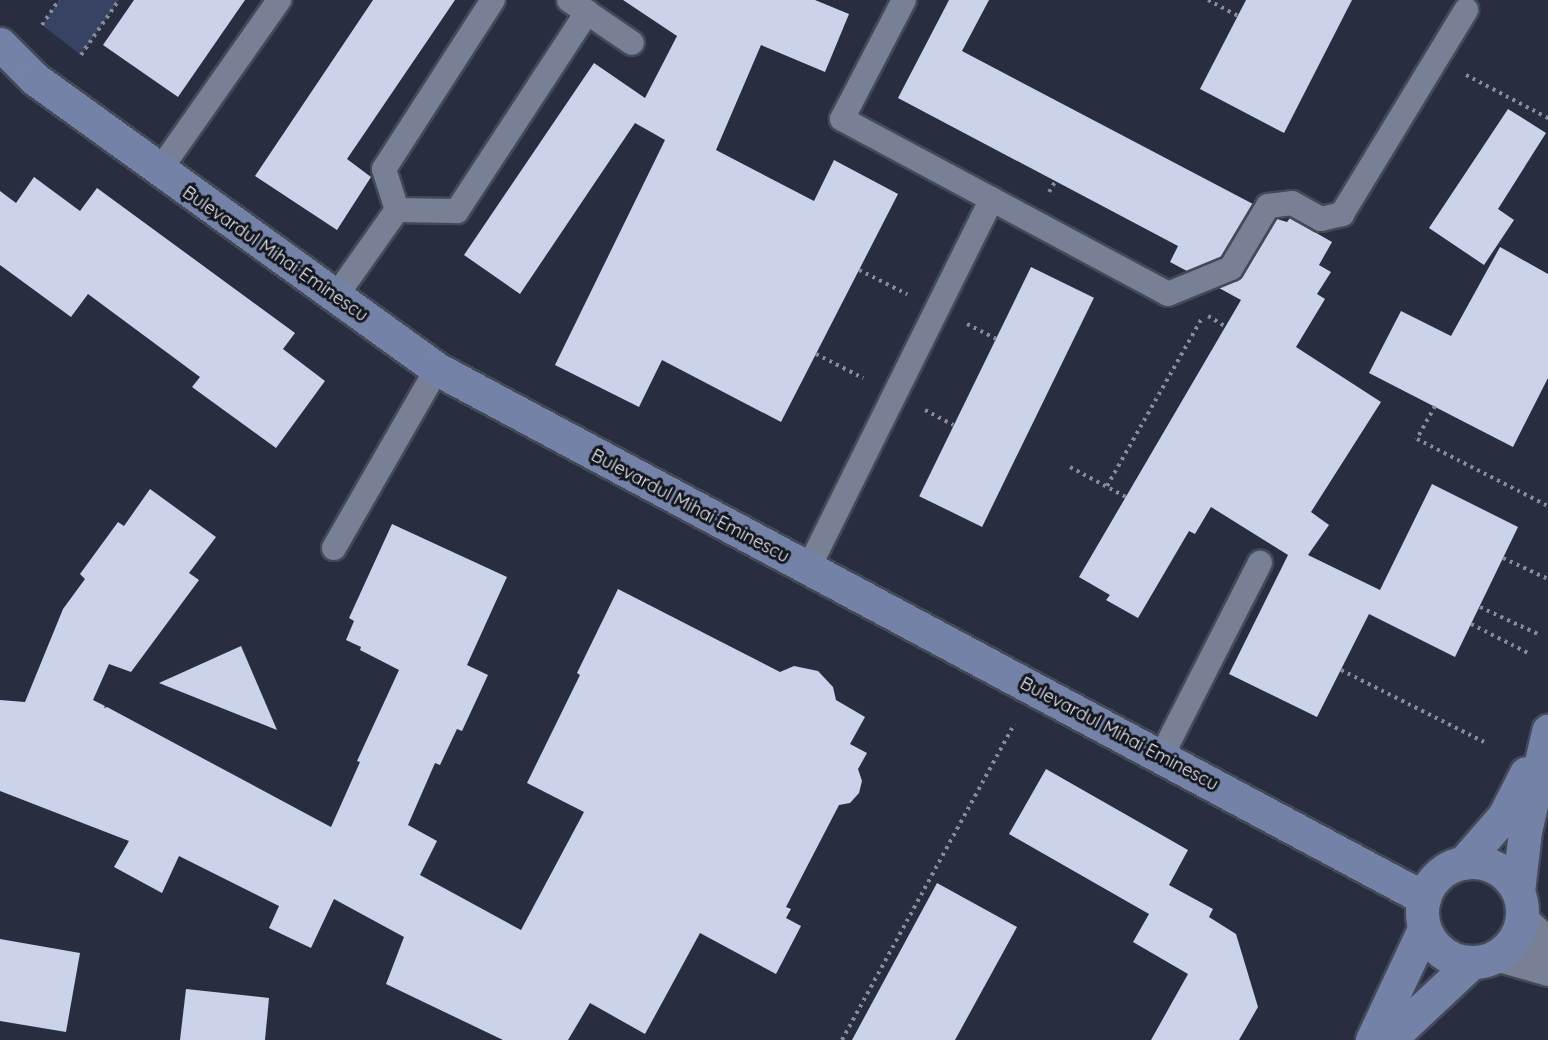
<!DOCTYPE html>
<html>
<head>
<meta charset="utf-8">
<style>
  body { margin:0 }
  #map { position:relative; width:1548px; height:1040px; overflow:hidden; background:#282e3f; font-family:Quicksand,sans-serif }
  div>[style] { position:absolute }
  [style*='--x'] { left:calc(var(--x)*1px); top:calc(var(--y)*1px); width:calc(var(--w)*1px); rotate:calc(var(--a)*1deg) }
  .green>* { inset:0; background:#384263 }
  .building>* { inset:0; background:#cbd3ea; transform-origin:0 0 }
  .path>* { height:4px; margin-top:-2px; transform-origin:0; background:repeating-linear-gradient(90deg,#878c9a 0 3px,transparent 0 7.5px) }
  .roads { filter:drop-shadow(2px 0 #444958) drop-shadow(-2px 0 #444958) drop-shadow(0 2px #444958) drop-shadow(0 -2px #444958) }
  .service>* { height:24px; margin:-12px; padding:0 12px; transform-origin:12px; border-radius:12px; background:#788095 }
  .minor>* { height:33px; margin:-16.5px; padding:0 16.5px; transform-origin:16.5px; border-radius:16.5px; background:#788095 }
  .secondary>* { height:33px; margin:-16.5px; padding:0 16.5px; transform-origin:16.5px; border-radius:16.5px; background:#7582a8 }
  .secondary>.ring { margin:-16.5px; padding:0; box-sizing:content-box; background:none; border:33px solid #7582a8; border-radius:50% }
  span { translate:-50% -50%; white-space:nowrap; text-align:center; line-height:1.15; -webkit-text-stroke:6px #14161e; paint-order:stroke }
  .street-label { font-size:18px; color:#e6ebf6 }
</style>
</head>
<body>
<div id="map">
  <div class="green">
    <i style="clip-path:polygon(59px 0,119px 0,81px 55px,42px 25px)"></i>
  </div>
  <div class="building">
    <i style="clip-path:polygon(134px 0,245px 0,178px 97px,103px 45px)"></i>
    <i style="clip-path:polygon(373px 0,455px 0,347px 159px,371px 177px,337px 230px,255px 176px)"></i>
    <i style="clip-path:polygon(623px 0,815px 0,849px 14px,825px 72px,761px 45px,716px 150px,814px 201px,834px 160px,898px 194px,781px 422px,662px 360px,639px 407px,555px 365px,665px 140px,635px 123px,520px 294px,464px 255px,594px 63px,645px 98px,677px 36px)"></i>
    <i style="clip-path:polygon(949px 0,989px 0,962px 51px,1253px 204px,1221px 257px,1187px 271px,1170px 262px,1178px 246px,898px 98px)"></i>
    <i style="clip-path:polygon(1246px 0,1352px 0,1284px 133px,1200px 89px)"></i>
    <i style="clip-path:polygon(1508px 109px,1546px 133px,1498px 209px,1514px 220px,1484px 265px,1429px 228px)"></i>
    <i style="clip-path:polygon(34px 177px,80px 211px,97px 188px,295px 333px,283px 349px,325px 381px,276px 448px,192px 387px,200px 377px,88px 294px,71px 317px,0 265px,0 191px,16px 203px)"></i>
    <i style="clip-path:polygon(1290px 218px,1332px 242px,1319px 265px,1331px 272px,1317px 294px,1325px 299px,1296px 347px,1381px 402px,1311px 512px,1329px 525px,1308px 555px,1380px 590px,1432px 484px,1518px 527px,1455px 657px,1369px 614px,1317px 717px,1229px 674px,1288px 555px,1211px 507px,1195px 534px,1189px 531px,1138px 618px,1106px 600px,1110px 595px,1079px 577px,1241px 300px,1219px 288px,1243px 276px,1277px 219px,1287px 222px)"></i>
    <i style="clip-path:polygon(1500px 247px,1548px 274px,1548px 378px,1513px 447px,1369px 373px,1401px 311px,1451px 336px)"></i>
    <i style="left:1031px;top:267px;width:70px;height:255px;rotate:26deg"></i>
    <i style="clip-path:polygon(150px 489px,216px 537px,189px 573px,199px 580px,131px 672px,109px 664px,93px 700px,105px 706px,104px 708px,107px 707px,331px 827px,360px 762px,357px 761px,399px 670px,360px 650px,361px 647px,346px 640px,354px 621px,349px 618px,392px 524px,507px 577px,467px 665px,488px 675px,462px 731px,457px 729px,440px 765px,435px 763px,408px 825px,437px 841px,420px 875px,521px 930px,584px 812px,527px 783px,580px 675px,577px 673px,618px 589px,780px 672px,794px 666px,818px 671px,833px 687px,836px 700px,865px 717px,850px 744px,867px 753px,858px 769px,862px 781px,859px 793px,850px 803px,839px 805px,786px 907px,791px 909px,786px 918px,801px 926px,776px 974px,700px 933px,645px 1034px,590px 1003px,568px 1040px,503px 1040px,386px 984px,404px 937px,334px 899px,311px 948px,269px 928px,279px 906px,179px 856px,162px 893px,114px 867px,129px 841px,0 791px,0 700px,25px 702px,63px 609px,85px 579px,80px 574px,118px 522px,124px 526px)"></i>
    <i style="clip-path:polygon(241px 646px,277px 730px,159px 683px)"></i>
    <i style="clip-path:polygon(1046px 769px,1188px 850px,1169px 885px,1213px 909px,1209px 917px,1236px 934px,1258px 1007px,1239px 1040px,1151px 1040px,1188px 974px,1133px 942px,1149px 914px,1009px 834px)"></i>
    <i style="clip-path:polygon(937px 883px,1017px 927px,955px 1040px,852px 1040px)"></i>
    <i style="clip-path:polygon(0 939px,80px 953px,66px 1032px,0 1021px)"></i>
    <i style="clip-path:polygon(186px 989px,269px 998px,265px 1040px,180px 1040px)"></i>
  </div>
  <div class="path">
    <i style="--x:1208;--y:0;--w:34;--a:28"></i>
    <i style="--x:42;--y:25;--w:30;--a:-56"></i>
    <i style="--x:81;--y:55;--w:67;--a:-55.4"></i>
    <i style="--x:1466;--y:75;--w:93;--a:27.7"></i>
    <i style="--x:1049;--y:192;--w:12;--a:-59"></i>
    <i style="--x:859;--y:270;--w:54;--a:26.6"></i>
    <i style="--x:1208;--y:316;--w:21;--a:31"></i>
    <i style="--x:967;--y:324;--w:33;--a:27"></i>
    <i style="--x:816;--y:354;--w:53;--a:27.1"></i>
    <i style="--x:1435;--y:406;--w:38;--a:119"></i>
    <i style="--x:1417;--y:439;--w:147;--a:27.1"></i>
    <i style="--x:925;--y:410;--w:32;--a:28"></i>
    <i style="--x:1070;--y:467;--w:64;--a:28.2"></i>
    <i style="--x:1107;--y:486;--w:191;--a:-60.5"></i>
    <i style="--x:1503;--y:558;--w:50;--a:25"></i>
    <i style="--x:1480;--y:607;--w:66;--a:25"></i>
    <i style="--x:1471;--y:624;--w:66;--a:27"></i>
    <i style="--x:1341;--y:670;--w:160;--a:26.7"></i>
    <i style="--x:842;--y:1040;--w:360;--a:-61.4"></i>
  </div>
  <div class="roads">
    <div class="service">
      <i style="--x:569;--y:0;--w:76;--a:34.3"></i>
      <i style="--x:904;--y:0;--w:134;--a:117.5"></i>
      <i style="--x:842;--y:119;--w:370;--a:28.2"></i>
      <i style="--x:1168;--y:294;--w:68;--a:-22.4"></i>
      <i style="--x:1231;--y:268;--w:72;--a:-59.2"></i>
      <i style="--x:1268;--y:206;--w:24;--a:-7"></i>
      <i style="--x:1292;--y:203;--w:33;--a:29"></i>
      <i style="--x:1321;--y:219;--w:22;--a:-13"></i>
      <i style="--x:1342;--y:214;--w:239;--a:-58.7"></i>
      <i style="--x:159;--y:171;--w:209;--a:-54.9"></i>
      <i style="--x:397;--y:210;--w:43;--a:-107.6"></i>
      <i style="--x:384;--y:169;--w:201;--a:-57.2"></i>
      <i style="--x:336;--y:296;--w:105;--a:-54.7"></i>
      <i style="--x:397;--y:210;--w:60;--a:1"></i>
      <i style="--x:457;--y:211;--w:238;--a:-56.8"></i>
      <i style="--x:334;--y:548;--w:207;--a:-60.1"></i>
      <i style="--x:808;--y:569;--w:413;--a:-63.6"></i>
      <i style="--x:1161;--y:757;--w:218;--a:-63"></i>
    </div>
    <div class="minor">
      <i style="--x:1522;--y:920;--w:36;--a:44"></i>
      <i style="--x:1499;--y:955;--w:51;--a:15.9"></i>
    </div>
    <div class="secondary">
      <i style="--x:0;--y:44;--w:49;--a:45"></i>
      <i style="--x:35;--y:79;--w:496;--a:35.8"></i>
      <i style="--x:437;--y:369;--w:1120;--a:28.19"></i>
      <i class="ring" style="left:1422px;top:862px;width:67px;height:67px"></i>
      <i style="--x:1463;--y:863;--w:62;--a:-48.9"></i>
      <i style="--x:1504;--y:816;--w:48;--a:-62.9"></i>
      <i style="--x:1518;--y:891;--w:60;--a:-83.3"></i>
      <i style="--x:1525;--y:831;--w:103;--a:-77"></i>
      <i style="--x:1372;--y:1040;--w:123;--a:-64.9"></i>
      <i style="--x:1389;--y:1040;--w:112;--a:-43.2"></i>
    </div>
  </div>
  <div class="street-label">
    <span style="left:275px;top:254px;rotate:35deg">Bulevardul Mihai Eminescu</span>
    <span style="left:690px;top:506px;rotate:28deg">Bulevardul Mihai Eminescu</span>
    <span style="left:1119px;top:734px;rotate:28deg">Bulevardul Mihai Eminescu</span>
  </div>
</div>
</body>
</html>
